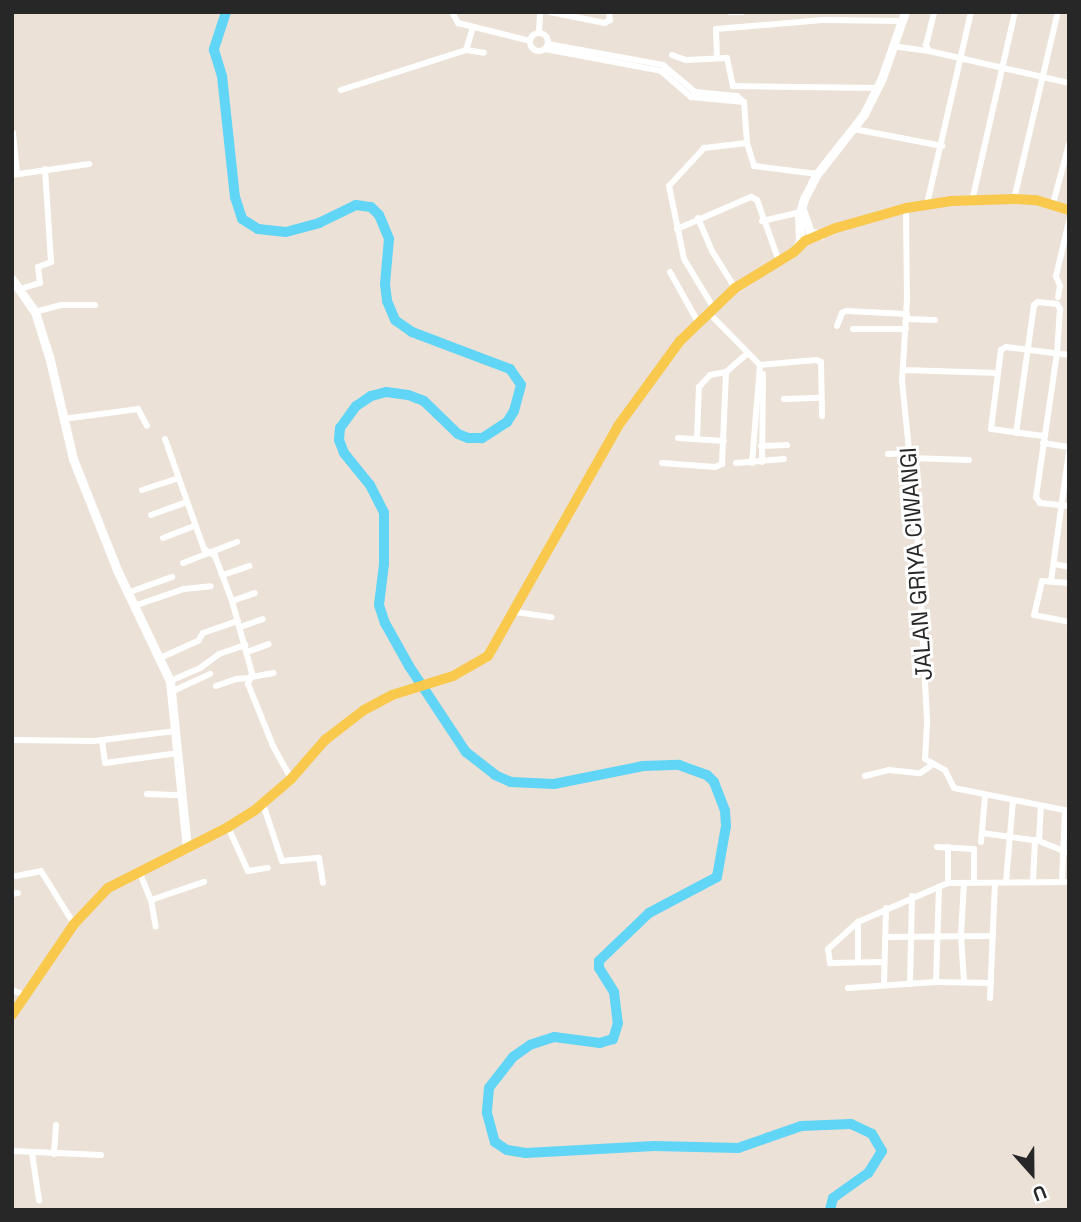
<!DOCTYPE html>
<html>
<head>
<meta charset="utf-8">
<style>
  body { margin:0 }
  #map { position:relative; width:1081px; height:1222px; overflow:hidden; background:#ebe1d7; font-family:"Space Grotesk",sans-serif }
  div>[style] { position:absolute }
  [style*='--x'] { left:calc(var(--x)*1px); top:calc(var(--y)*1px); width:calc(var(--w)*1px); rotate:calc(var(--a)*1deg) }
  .river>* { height:10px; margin:-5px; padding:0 5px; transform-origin:5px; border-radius:5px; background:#61d5f5 }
  .street>* { height:6px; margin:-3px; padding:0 3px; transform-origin:3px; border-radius:3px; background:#fff }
  .street>.ring { margin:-3px; padding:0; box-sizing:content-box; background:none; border:6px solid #fff; border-radius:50% }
  .secondary>* { height:9px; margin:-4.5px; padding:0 4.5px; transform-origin:4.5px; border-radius:4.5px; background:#fff }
  .primary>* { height:10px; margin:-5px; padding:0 5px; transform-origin:5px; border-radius:5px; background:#f9c94e }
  span { translate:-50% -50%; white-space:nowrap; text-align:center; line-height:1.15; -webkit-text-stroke:6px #fff; paint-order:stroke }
  .street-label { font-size:23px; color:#272727 }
  .frame { position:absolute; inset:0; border:14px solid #272727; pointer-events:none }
  .north { position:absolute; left:997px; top:1138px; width:70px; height:70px; -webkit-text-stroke:5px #fff; paint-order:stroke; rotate:159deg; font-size:19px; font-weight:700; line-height:28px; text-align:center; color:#272727 }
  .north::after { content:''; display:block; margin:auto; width:24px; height:32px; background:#272727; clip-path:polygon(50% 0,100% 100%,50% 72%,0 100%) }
</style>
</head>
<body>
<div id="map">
  <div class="river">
    <i style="--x:226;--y:12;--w:40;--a:108"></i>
    <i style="--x:214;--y:50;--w:27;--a:73"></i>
    <i style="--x:222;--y:76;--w:122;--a:83.9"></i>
    <i style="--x:235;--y:197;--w:23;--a:72"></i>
    <i style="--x:242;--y:219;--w:19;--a:32"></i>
    <i style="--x:258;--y:229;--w:28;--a:6"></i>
    <i style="--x:286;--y:232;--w:34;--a:-15"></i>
    <i style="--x:319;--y:223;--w:41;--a:-25.9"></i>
    <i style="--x:356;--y:205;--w:15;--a:8"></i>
    <i style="--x:371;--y:207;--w:11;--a:45"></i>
    <i style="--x:379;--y:215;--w:26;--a:67"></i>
    <i style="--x:389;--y:239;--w:45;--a:95.1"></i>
    <i style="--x:385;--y:284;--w:17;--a:83"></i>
    <i style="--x:387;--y:301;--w:21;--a:67"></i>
    <i style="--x:395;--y:320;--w:21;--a:35"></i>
    <i style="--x:412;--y:332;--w:105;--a:20.7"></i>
    <i style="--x:510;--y:369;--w:19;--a:55"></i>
    <i style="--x:521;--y:385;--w:27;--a:105"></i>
    <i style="--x:514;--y:411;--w:13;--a:122"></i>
    <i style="--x:507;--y:422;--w:30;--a:147"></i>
    <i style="--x:482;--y:438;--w:14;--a:180"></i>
    <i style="--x:468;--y:438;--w:11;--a:-158"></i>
    <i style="--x:458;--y:434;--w:47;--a:-135.9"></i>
    <i style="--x:424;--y:401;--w:17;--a:-159"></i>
    <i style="--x:408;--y:395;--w:22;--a:-172"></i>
    <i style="--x:386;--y:392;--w:16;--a:165"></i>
    <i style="--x:371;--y:396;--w:18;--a:146"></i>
    <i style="--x:356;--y:406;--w:27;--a:126"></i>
    <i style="--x:340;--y:428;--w:12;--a:95"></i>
    <i style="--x:339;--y:440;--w:14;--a:69"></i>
    <i style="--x:344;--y:453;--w:41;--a:50.9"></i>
    <i style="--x:370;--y:485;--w:31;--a:63"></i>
    <i style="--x:384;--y:513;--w:51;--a:90"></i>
    <i style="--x:384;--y:564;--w:41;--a:97"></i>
    <i style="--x:379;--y:605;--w:19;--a:72"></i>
    <i style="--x:385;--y:623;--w:49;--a:60.8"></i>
    <i style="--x:409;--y:666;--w:103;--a:56.5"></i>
    <i style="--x:466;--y:752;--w:37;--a:38"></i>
    <i style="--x:495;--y:775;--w:17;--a:24"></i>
    <i style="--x:511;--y:782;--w:43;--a:2.7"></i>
    <i style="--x:554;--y:784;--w:91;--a:-11.4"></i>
    <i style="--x:643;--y:766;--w:36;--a:-2"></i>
    <i style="--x:679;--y:765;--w:30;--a:20"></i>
    <i style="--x:707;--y:775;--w:10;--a:45"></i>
    <i style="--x:714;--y:782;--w:31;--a:69"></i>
    <i style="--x:725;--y:811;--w:15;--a:86"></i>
    <i style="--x:726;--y:826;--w:52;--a:100"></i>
    <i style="--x:717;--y:877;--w:77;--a:152.1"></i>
    <i style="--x:649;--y:913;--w:69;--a:136.2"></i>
    <i style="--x:599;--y:961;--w:7;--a:90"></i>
    <i style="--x:599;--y:968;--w:28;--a:58"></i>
    <i style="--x:614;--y:992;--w:31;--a:83"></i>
    <i style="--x:618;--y:1023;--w:17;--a:107"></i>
    <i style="--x:613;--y:1039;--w:14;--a:163"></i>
    <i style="--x:600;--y:1043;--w:46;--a:-172.6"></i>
    <i style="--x:554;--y:1037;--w:25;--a:162"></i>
    <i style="--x:530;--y:1045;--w:21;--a:145"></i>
    <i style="--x:513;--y:1057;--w:39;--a:128"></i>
    <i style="--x:489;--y:1088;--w:25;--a:95"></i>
    <i style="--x:487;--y:1113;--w:30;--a:75"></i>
    <i style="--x:495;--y:1142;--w:14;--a:34"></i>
    <i style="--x:507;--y:1150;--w:19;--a:9"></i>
    <i style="--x:526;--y:1153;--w:128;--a:-3.1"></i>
    <i style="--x:654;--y:1146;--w:84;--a:1.4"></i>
    <i style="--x:738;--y:1148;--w:67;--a:-19.2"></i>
    <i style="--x:801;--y:1126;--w:50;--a:-2.3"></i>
    <i style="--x:851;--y:1124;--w:23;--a:25"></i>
    <i style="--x:872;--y:1134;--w:20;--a:60"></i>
    <i style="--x:882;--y:1151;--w:26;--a:122"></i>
    <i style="--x:868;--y:1173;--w:43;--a:144.5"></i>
    <i style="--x:833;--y:1198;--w:12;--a:104"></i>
  </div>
  <div class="street">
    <i style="--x:452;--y:12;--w:13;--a:61"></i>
    <i style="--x:458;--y:23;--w:74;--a:14"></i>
    <i style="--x:550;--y:12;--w:56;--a:11.3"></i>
    <i style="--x:605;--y:23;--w:6;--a:-31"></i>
    <i style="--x:610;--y:20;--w:8;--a:-97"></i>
    <i style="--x:730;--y:12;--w:12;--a:0"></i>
    <i style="--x:539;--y:33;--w:21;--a:-87"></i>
    <i class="ring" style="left:530px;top:33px;width:12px;height:12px"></i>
    <i style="--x:548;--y:44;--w:117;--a:10.3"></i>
    <i style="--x:663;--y:65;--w:42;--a:40.2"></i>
    <i style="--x:695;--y:92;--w:42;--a:5.4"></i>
    <i style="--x:737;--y:96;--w:9;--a:41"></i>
    <i style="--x:892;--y:46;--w:37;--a:8"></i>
    <i style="--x:929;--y:51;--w:144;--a:12.9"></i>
    <i style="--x:545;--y:49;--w:118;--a:10.7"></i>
    <i style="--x:661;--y:71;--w:40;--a:41"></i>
    <i style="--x:691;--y:97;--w:53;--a:5.4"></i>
    <i style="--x:466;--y:50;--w:18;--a:9"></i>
    <i style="--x:929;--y:51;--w:7;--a:-117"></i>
    <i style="--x:926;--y:45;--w:34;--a:-76"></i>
    <i style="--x:672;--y:55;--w:15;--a:20"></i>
    <i style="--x:686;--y:60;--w:41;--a:-2.8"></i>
    <i style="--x:727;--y:58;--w:29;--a:78"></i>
    <i style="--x:733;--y:86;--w:144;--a:0.8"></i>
    <i style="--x:717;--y:58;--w:29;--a:-92"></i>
    <i style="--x:716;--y:29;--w:107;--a:-4.8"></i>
    <i style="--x:823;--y:20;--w:78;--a:0.7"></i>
    <i style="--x:341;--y:90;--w:131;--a:-17.7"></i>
    <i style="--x:466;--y:50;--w:24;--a:-73"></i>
    <i style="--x:744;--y:102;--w:41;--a:85.8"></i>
    <i style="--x:747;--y:143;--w:24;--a:73"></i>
    <i style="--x:754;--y:166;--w:64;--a:7.2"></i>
    <i style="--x:854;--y:129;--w:90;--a:10.9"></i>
    <i style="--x:13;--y:133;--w:41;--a:84.4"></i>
    <i style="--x:12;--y:175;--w:78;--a:-8.1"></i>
    <i style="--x:1014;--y:199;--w:192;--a:-76.8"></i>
    <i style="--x:972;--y:201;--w:194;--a:-77.2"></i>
    <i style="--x:927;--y:204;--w:197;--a:-77.1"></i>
    <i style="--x:1053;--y:204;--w:62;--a:-75.1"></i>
    <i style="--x:906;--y:208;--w:90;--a:89.4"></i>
    <i style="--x:907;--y:298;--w:83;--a:93.4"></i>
    <i style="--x:902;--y:381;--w:149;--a:84.2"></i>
    <i style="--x:917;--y:529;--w:194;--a:87"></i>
    <i style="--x:927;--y:723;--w:36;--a:93"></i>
    <i style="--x:925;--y:759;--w:23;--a:29"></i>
    <i style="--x:945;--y:770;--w:20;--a:63"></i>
    <i style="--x:954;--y:788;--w:117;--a:11.3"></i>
    <i style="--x:698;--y:218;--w:36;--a:67"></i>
    <i style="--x:712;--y:251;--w:44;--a:58.1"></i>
    <i style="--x:762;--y:221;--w:40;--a:-13"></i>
    <i style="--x:677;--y:229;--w:81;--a:-23.4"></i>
    <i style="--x:751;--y:197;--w:7;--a:27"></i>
    <i style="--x:757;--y:200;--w:65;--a:70.2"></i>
    <i style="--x:670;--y:272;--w:57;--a:60.8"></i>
    <i style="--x:20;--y:289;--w:21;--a:-17"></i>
    <i style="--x:40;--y:283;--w:16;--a:-97"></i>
    <i style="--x:38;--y:267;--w:14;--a:-21"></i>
    <i style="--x:51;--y:262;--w:93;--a:-93.7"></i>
    <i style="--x:1058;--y:297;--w:11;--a:-80"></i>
    <i style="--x:1060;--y:286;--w:11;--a:-112"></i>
    <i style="--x:1056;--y:276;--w:57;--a:-76.7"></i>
    <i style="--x:713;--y:307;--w:56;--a:-121.1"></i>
    <i style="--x:684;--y:259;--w:75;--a:-101.6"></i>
    <i style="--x:669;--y:186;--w:52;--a:-47.4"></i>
    <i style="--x:704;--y:148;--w:43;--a:-6.6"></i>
    <i style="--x:35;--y:312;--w:28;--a:-15"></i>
    <i style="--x:62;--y:305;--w:33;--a:0"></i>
    <i style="--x:708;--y:312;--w:74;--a:45.5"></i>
    <i style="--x:760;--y:365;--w:56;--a:-5.1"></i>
    <i style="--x:816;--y:360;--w:5;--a:22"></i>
    <i style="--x:821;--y:362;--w:54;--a:88.9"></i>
    <i style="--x:907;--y:319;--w:28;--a:2"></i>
    <i style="--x:837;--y:326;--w:14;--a:-69"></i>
    <i style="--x:842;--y:313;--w:4;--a:-27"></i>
    <i style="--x:846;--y:311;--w:61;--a:2.8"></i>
    <i style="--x:853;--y:329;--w:53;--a:0"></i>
    <i style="--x:903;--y:370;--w:95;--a:1.8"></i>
    <i style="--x:784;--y:399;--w:37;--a:-2"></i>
    <i style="--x:63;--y:419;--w:76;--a:-7.6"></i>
    <i style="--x:138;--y:409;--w:19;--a:62"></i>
    <i style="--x:1016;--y:433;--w:129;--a:-82"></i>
    <i style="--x:1034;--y:305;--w:5;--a:-37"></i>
    <i style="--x:1038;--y:302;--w:19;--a:6"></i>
    <i style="--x:1057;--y:304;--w:6;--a:59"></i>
    <i style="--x:1060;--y:309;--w:44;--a:93.9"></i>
    <i style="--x:1057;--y:353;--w:146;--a:98.3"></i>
    <i style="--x:1036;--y:497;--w:7;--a:56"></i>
    <i style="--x:1040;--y:503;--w:29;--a:6"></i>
    <i style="--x:1043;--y:436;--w:52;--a:-172.3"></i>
    <i style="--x:991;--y:429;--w:80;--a:-82.8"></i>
    <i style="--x:1001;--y:350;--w:6;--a:-31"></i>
    <i style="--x:1006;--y:347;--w:64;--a:7.2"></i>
    <i style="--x:678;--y:438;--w:46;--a:3.7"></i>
    <i style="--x:697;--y:438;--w:51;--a:-87.8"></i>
    <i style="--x:699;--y:387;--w:16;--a:-47"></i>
    <i style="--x:710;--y:375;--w:16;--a:-11"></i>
    <i style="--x:165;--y:439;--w:117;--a:70.5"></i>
    <i style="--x:204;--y:549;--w:13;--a:32"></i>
    <i style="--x:215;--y:556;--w:48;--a:69.3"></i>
    <i style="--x:232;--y:601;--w:75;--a:74.5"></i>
    <i style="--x:252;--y:673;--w:12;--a:110"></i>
    <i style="--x:248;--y:684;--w:67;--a:68"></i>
    <i style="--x:273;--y:746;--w:38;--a:61"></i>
    <i style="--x:1043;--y:443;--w:26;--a:9"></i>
    <i style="--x:761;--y:446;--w:26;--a:-2"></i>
    <i style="--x:888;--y:454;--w:21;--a:-3"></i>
    <i style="--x:910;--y:458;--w:59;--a:1.9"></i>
    <i style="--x:762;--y:462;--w:88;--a:-89.3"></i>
    <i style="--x:662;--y:463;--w:53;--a:4.3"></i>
    <i style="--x:715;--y:467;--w:8;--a:-23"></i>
    <i style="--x:722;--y:464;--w:92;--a:-87.5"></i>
    <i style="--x:726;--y:372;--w:28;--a:-41"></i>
    <i style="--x:736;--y:463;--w:48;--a:-4.8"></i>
    <i style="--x:752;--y:463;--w:98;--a:-85.3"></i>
    <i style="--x:142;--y:490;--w:38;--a:-18"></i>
    <i style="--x:151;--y:515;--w:37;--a:-20"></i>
    <i style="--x:163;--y:538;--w:34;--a:-21"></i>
    <i style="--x:183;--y:563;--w:58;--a:-21.3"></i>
    <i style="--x:1054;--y:564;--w:15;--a:11"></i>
    <i style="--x:223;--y:575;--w:28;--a:-19"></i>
    <i style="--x:1051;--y:581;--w:130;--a:-82.1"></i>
    <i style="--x:1069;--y:583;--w:27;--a:-176"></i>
    <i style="--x:1042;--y:581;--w:35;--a:103"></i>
    <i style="--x:1034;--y:615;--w:36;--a:11"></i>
    <i style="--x:127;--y:593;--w:48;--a:-19.6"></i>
    <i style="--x:232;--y:601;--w:24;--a:-19"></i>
    <i style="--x:134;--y:606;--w:53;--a:-18.8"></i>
    <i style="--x:184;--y:589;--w:27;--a:-6"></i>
    <i style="--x:515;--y:612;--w:37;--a:8"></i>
    <i style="--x:240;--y:627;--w:24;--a:-19"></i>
    <i style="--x:247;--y:652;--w:23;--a:-20"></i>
    <i style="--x:160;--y:658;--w:42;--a:-24.1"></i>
    <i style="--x:198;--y:641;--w:9;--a:-58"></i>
    <i style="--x:203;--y:633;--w:37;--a:-19"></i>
    <i style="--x:251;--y:677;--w:23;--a:-10"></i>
    <i style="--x:170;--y:681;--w:33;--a:-23"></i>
    <i style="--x:200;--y:668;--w:24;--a:-36"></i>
    <i style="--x:219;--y:654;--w:28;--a:-19"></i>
    <i style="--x:216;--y:686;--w:21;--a:-19"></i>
    <i style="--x:236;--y:679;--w:15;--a:-4"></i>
    <i style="--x:173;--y:691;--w:41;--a:-24.7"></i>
    <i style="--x:12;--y:740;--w:82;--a:0.7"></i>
    <i style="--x:94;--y:741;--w:83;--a:-7"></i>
    <i style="--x:102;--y:741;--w:22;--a:82"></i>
    <i style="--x:105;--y:763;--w:74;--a:-7.8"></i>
    <i style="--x:865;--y:776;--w:25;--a:-14"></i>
    <i style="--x:889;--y:770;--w:31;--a:6"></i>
    <i style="--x:920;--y:773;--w:14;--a:-34"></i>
    <i style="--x:147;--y:794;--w:35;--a:2"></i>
    <i style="--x:263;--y:804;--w:60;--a:71.6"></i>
    <i style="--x:282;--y:861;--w:37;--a:-5"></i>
    <i style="--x:319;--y:858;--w:25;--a:81"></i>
    <i style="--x:228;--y:827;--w:48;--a:65.6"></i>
    <i style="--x:248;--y:871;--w:20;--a:-9"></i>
    <i style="--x:982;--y:833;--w:58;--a:8"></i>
    <i style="--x:1039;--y:841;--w:32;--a:22"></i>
    <i style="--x:1039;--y:841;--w:35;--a:-87"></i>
    <i style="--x:981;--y:842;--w:46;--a:-85"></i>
    <i style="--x:937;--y:847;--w:37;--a:3"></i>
    <i style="--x:974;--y:849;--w:33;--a:90"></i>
    <i style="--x:948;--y:847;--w:36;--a:90"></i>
    <i style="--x:139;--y:871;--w:31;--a:68"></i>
    <i style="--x:151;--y:900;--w:27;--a:80"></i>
    <i style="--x:16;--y:876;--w:25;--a:-11"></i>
    <i style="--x:41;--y:871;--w:62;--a:58.1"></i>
    <i style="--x:1033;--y:881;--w:41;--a:-87.2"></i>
    <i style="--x:1062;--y:881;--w:71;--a:-87.6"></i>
    <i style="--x:1006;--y:882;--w:82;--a:-85.1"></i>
    <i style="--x:12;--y:894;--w:6;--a:-9"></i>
    <i style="--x:151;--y:900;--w:56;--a:-18.8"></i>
    <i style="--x:885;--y:937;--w:108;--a:-0.5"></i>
    <i style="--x:858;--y:962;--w:40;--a:-90"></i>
    <i style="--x:884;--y:962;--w:54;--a:178.9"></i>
    <i style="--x:830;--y:963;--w:14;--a:-98"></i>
    <i style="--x:828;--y:949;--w:40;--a:-42"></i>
    <i style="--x:858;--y:922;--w:98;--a:-23.4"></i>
    <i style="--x:948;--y:883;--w:121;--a:-0.5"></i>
    <i style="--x:936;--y:982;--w:95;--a:-88.2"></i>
    <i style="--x:964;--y:982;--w:46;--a:-93.7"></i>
    <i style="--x:961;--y:936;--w:53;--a:-86.8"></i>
    <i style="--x:910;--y:984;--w:88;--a:-88.7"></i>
    <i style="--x:884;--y:985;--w:77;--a:-88.5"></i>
    <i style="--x:848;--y:988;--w:88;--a:-3.9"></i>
    <i style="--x:936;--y:982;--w:55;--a:1"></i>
    <i style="--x:12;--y:990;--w:14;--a:21"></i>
    <i style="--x:990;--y:998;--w:115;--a:-87.5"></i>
    <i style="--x:12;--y:1151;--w:89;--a:2.6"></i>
    <i style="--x:32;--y:1153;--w:48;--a:81.5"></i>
    <i style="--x:54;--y:1154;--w:29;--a:-86"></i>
  </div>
  <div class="secondary">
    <i style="--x:803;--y:212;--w:21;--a:71"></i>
    <i style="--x:810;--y:232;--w:11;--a:15"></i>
    <i style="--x:797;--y:247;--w:7;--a:-63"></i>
    <i style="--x:800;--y:241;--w:25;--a:-92"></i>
    <i style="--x:799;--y:216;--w:18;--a:-74"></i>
    <i style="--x:804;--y:199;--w:28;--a:-63"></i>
    <i style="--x:817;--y:174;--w:76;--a:-51.9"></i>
    <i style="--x:864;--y:114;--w:40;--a:-63.4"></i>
    <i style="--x:882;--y:78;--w:70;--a:-70.8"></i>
    <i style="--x:12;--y:279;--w:40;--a:55.1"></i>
    <i style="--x:35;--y:312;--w:50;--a:72.6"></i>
    <i style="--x:50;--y:360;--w:102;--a:76.9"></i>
    <i style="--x:73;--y:459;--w:122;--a:68.3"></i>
    <i style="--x:118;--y:572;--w:121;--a:64.5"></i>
    <i style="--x:170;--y:681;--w:168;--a:84.2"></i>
  </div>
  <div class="primary">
    <i style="--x:12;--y:1015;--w:110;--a:-55.7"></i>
    <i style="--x:74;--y:924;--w:50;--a:-46.6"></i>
    <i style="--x:108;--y:888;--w:135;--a:-26.9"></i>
    <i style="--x:228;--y:827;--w:32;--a:-32"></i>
    <i style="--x:255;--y:810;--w:48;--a:-40.7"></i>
    <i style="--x:291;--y:779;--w:52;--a:-48.9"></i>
    <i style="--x:325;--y:740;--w:49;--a:-37.6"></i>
    <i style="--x:364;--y:710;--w:32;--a:-28"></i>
    <i style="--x:392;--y:695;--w:64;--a:-17.3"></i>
    <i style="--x:453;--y:676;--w:40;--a:-29.7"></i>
    <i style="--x:488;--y:656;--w:264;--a:-60.5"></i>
    <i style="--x:618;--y:426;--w:105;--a:-53.9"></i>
    <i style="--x:680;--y:341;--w:76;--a:-43.9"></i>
    <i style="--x:735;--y:288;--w:69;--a:-31.4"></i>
    <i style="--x:794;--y:252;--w:16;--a:-45"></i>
    <i style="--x:805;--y:241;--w:34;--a:-23"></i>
    <i style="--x:836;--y:228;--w:73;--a:-15.9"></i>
    <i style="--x:906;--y:208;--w:46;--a:-8.8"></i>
    <i style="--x:951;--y:201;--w:63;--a:-1.8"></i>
    <i style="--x:1014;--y:199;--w:22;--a:3"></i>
    <i style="--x:1036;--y:200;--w:34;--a:17"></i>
  </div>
  <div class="street-label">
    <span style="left:916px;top:564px;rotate:-94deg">JALAN GRIYA CIWANGI</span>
  </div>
  <div class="frame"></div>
  <div class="north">U</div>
</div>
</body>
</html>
